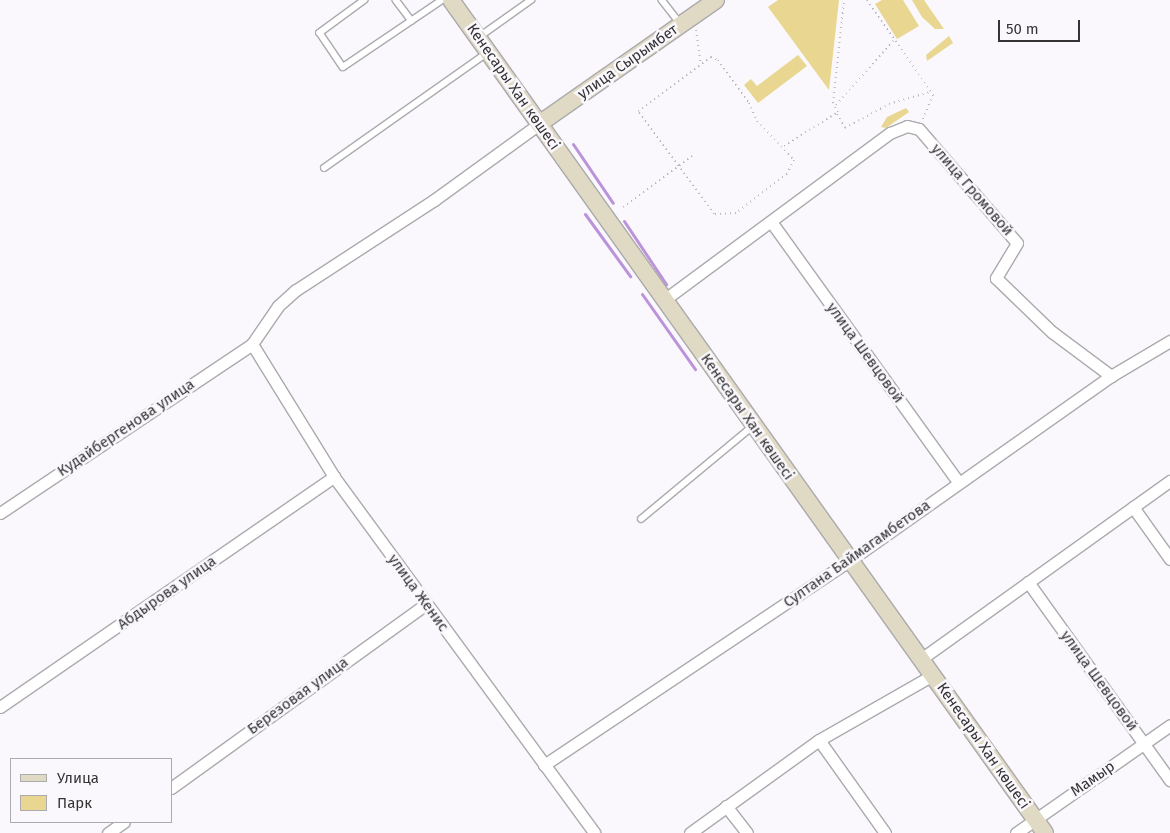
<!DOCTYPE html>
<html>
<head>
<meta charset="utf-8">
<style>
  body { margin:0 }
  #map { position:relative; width:1170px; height:833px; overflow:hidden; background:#faf8fc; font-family:"Fira Sans",sans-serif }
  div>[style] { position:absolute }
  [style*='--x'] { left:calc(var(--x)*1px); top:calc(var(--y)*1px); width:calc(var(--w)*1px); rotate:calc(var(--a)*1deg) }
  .green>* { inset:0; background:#e9d690 }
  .stream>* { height:3px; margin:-1.5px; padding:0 1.5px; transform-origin:1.5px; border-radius:1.5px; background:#bb93db }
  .path>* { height:2px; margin-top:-1px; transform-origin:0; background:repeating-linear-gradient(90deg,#bab9bc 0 1px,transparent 0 5px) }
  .roads { filter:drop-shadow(1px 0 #abaaad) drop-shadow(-1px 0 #abaaad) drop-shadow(0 1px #abaaad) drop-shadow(0 -1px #abaaad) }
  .lane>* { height:5.5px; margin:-2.75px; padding:0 2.75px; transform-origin:2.75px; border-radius:2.75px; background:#fff }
  .street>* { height:11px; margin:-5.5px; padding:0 5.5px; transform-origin:5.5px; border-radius:5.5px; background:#fff }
  .secondary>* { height:16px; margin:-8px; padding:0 8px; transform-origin:8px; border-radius:8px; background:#e0dac4 }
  span { translate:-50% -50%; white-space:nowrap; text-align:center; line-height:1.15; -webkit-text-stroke:5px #faf8fc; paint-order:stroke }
  .street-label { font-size:15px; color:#353435 }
  .legend { position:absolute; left:10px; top:758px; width:162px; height:65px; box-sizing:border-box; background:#faf8fc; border:1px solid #abaaac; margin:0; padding:6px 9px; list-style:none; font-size:15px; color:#353435 }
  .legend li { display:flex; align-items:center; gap:10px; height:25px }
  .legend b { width:25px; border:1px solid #abaaac }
  .scale { position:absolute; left:998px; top:20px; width:82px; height:22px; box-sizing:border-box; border:2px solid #353435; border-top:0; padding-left:6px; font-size:15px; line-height:18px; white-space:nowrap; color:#353435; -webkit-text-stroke:4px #faf8fc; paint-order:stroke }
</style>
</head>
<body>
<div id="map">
  <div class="green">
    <i style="clip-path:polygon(778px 0,839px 0,829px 90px,768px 7px)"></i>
    <i style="clip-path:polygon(882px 0,903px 0,919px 26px,897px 39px,875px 4px)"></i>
    <i style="clip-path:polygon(912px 0,924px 0,944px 29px,935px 29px,922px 17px)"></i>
    <i style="clip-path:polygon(949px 36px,953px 43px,927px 61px,926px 55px)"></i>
    <i style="clip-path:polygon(798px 55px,807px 66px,758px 103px,744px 85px,751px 79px,757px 86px)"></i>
    <i style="clip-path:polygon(906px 108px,909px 112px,886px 128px,881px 127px,887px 117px)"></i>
  </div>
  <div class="stream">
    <i style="--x:573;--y:144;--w:71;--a:55.9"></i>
    <i style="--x:585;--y:214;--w:77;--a:54"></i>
    <i style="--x:624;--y:221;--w:76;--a:56.3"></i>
    <i style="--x:642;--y:294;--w:92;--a:54.8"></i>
  </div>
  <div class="path">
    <i style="--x:867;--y:0;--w:116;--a:55.2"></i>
    <i style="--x:933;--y:95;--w:26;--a:113"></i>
    <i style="--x:696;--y:30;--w:35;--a:82"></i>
    <i style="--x:711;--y:57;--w:8;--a:23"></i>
    <i style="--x:718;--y:60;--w:53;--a:54.2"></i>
    <i style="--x:749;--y:103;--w:20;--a:66"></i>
    <i style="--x:757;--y:121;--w:54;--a:46.5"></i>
    <i style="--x:794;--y:160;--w:16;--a:117"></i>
    <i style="--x:787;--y:174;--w:64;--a:142.6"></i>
    <i style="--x:736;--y:213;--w:22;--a:177"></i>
    <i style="--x:714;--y:214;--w:128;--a:-126.4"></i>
    <i style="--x:638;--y:111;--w:91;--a:-36.5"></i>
    <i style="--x:836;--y:105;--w:87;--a:-48.3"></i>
    <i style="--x:837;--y:114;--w:16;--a:60"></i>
    <i style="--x:845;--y:128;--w:50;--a:-28.6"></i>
    <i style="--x:889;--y:104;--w:43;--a:-16.3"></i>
    <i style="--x:784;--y:146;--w:64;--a:-32.2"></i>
    <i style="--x:838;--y:112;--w:10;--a:-119"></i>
    <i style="--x:833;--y:103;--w:104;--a:-83.9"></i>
    <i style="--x:623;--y:207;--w:86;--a:-36.5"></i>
  </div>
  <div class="roads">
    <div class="lane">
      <i style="--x:365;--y:0;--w:56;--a:143.7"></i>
      <i style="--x:320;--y:33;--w:41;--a:55.9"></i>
      <i style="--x:343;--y:67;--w:120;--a:-34.1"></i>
      <i style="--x:396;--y:0;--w:26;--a:53"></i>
      <i style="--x:662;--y:0;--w:31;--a:52"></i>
      <i style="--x:479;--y:37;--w:64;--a:-35.4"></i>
      <i style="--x:324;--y:168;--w:199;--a:-35.2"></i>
      <i style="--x:641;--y:519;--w:146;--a:-39.7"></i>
    </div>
    <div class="street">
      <i style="--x:772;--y:223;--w:320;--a:54.3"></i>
      <i style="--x:664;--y:300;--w:281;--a:-36.5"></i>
      <i style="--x:890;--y:133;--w:18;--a:-22"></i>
      <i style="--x:907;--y:126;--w:12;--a:14"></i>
      <i style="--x:919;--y:129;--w:150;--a:49.3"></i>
      <i style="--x:1017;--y:243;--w:41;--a:121"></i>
      <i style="--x:996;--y:278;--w:78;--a:44"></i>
      <i style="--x:1052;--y:332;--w:74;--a:36.7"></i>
      <i style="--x:252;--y:344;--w:156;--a:58.3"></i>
      <i style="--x:334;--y:477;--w:441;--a:53.8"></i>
      <i style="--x:1133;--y:507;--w:64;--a:54.6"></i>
      <i style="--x:0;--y:513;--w:303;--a:-33.8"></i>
      <i style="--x:252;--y:344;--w:46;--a:-55.6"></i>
      <i style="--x:278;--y:306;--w:24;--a:-42"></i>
      <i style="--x:296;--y:290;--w:165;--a:-33.1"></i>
      <i style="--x:434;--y:200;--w:130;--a:-35.9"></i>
      <i style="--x:1028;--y:582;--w:244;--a:54.4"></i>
      <i style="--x:921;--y:659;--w:306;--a:-35.6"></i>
      <i style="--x:0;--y:707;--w:406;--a:-34.6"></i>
      <i style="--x:819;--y:740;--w:114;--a:54.6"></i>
      <i style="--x:544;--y:765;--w:368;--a:-33.8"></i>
      <i style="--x:850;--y:560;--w:319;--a:-35.2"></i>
      <i style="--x:1111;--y:376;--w:69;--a:-30.7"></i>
      <i style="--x:171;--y:788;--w:314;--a:-35.8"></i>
      <i style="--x:726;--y:806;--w:34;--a:52"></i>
      <i style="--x:108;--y:833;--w:19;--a:-35"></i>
      <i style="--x:690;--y:833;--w:159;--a:-35.8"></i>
      <i style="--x:819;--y:740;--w:131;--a:-29.7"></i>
      <i style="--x:1016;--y:833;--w:188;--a:-35"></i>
    </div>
    <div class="secondary">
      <i style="--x:451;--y:0;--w:1023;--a:54.51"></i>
      <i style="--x:539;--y:124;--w:216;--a:-35"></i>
    </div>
  </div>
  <div class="street-label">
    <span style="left:628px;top:62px;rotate:-35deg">улица Сырымбет</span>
    <span style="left:513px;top:87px;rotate:55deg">Кенесары Хан көшесі</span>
    <span style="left:972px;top:190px;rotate:49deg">улица Громовой</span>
    <span style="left:865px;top:353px;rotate:54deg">улица Шевцовой</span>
    <span style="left:747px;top:417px;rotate:55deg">Кенесары Хан көшесі</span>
    <span style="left:126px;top:428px;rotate:-34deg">Кудайбергенова улица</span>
    <span style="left:857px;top:554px;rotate:-35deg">Султана Баймагамбетова</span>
    <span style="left:167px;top:593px;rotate:-35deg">Абдырова улица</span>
    <span style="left:418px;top:593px;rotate:54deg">улица Женис</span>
    <span style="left:1099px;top:681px;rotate:54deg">улица Шевцовой</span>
    <span style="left:298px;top:696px;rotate:-36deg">Березовая улица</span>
    <span style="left:983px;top:746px;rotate:55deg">Кенесары Хан көшесі</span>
    <span style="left:1093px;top:779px;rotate:-35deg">Мамыр</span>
  </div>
  <ul class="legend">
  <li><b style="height:6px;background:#e0dac4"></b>Улица</li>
  <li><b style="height:14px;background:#e9d690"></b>Парк</li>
  </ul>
  <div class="scale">50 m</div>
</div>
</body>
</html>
